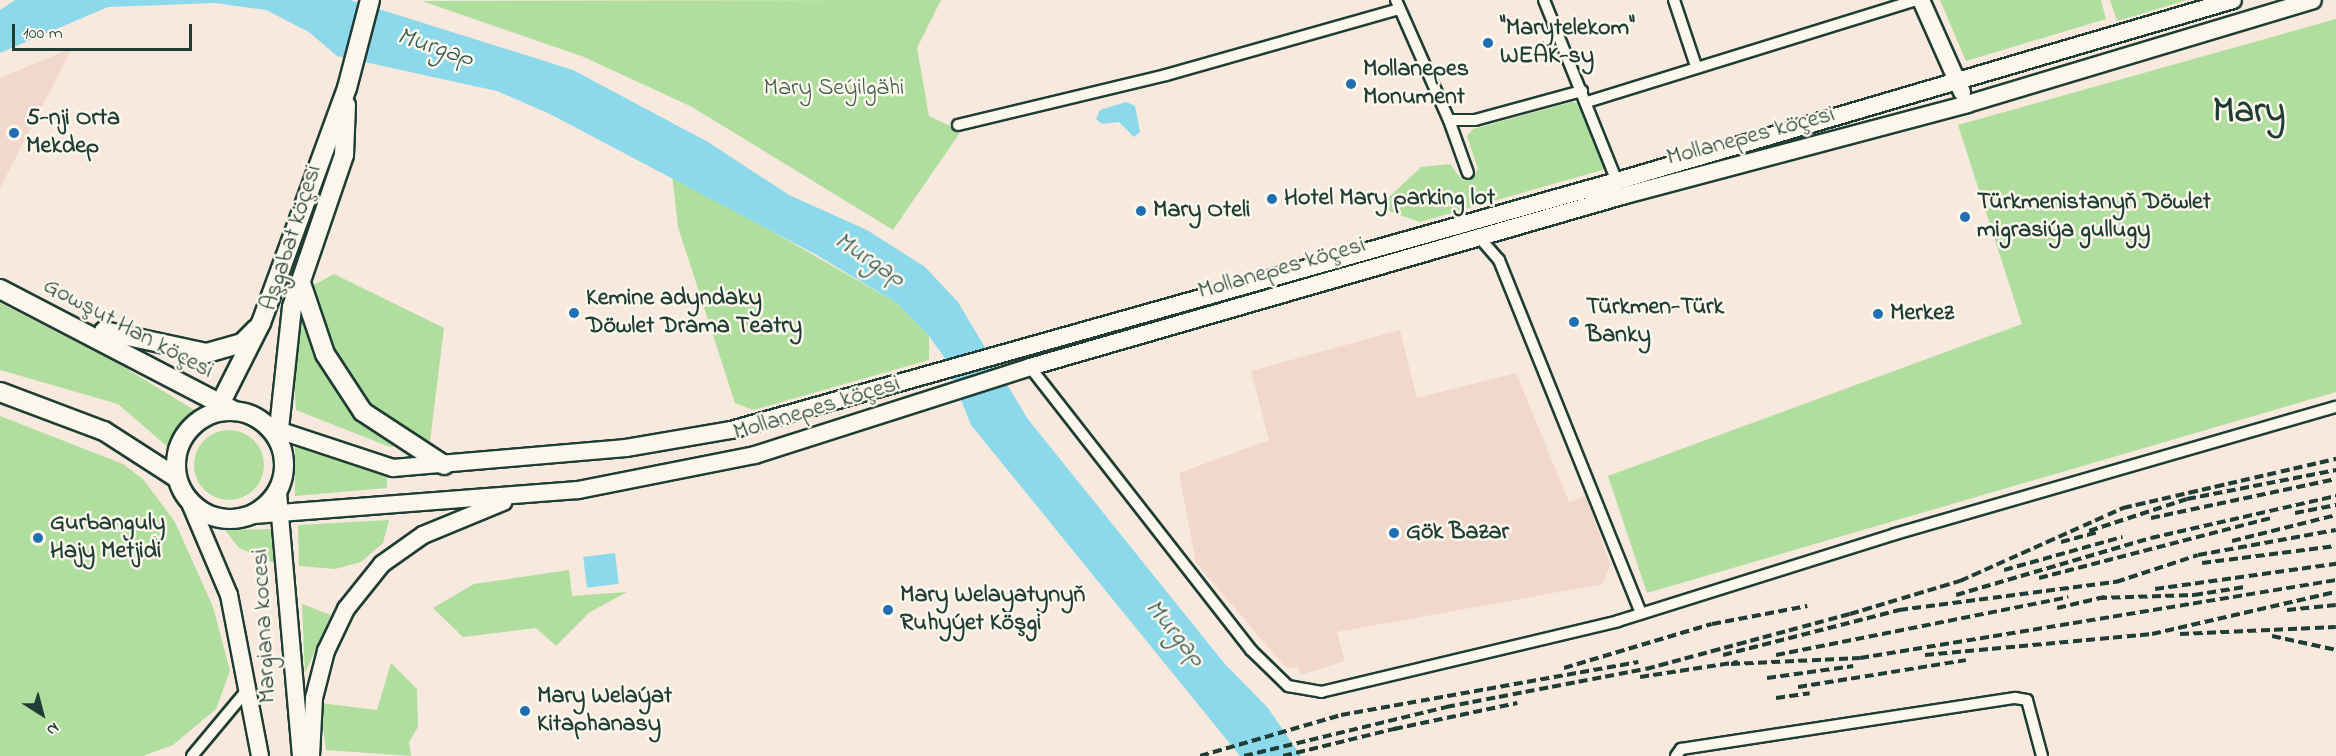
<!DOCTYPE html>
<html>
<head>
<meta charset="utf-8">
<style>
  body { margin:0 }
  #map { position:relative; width:2336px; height:756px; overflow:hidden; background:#f7e9dd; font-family:"Indie Flower",sans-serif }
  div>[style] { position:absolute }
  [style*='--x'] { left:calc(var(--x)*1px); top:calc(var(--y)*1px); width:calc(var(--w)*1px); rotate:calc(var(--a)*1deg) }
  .built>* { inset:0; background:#f2d8cb }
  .green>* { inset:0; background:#b0de9e }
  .round { border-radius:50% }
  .water>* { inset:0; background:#8bd9ea; transform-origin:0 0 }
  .roads { filter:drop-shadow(2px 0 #1f3d34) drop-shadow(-2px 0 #1f3d34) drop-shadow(0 2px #1f3d34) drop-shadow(0 -2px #1f3d34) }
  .street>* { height:10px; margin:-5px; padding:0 5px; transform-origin:5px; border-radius:5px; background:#fbf7ec }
  .secondary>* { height:16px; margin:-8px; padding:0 8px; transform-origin:8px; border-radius:8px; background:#fbf7ec }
  .primary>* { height:18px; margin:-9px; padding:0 9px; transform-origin:9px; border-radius:9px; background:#fbf7ec }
  .primary>.ring { margin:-9px; padding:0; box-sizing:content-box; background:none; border:18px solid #fbf7ec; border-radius:50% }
  .rail>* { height:4px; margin-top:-2px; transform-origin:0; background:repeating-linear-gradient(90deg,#1f3d34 0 9px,transparent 0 13.5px) }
  .dots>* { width:16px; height:16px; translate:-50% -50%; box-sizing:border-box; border:3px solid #fbf7ec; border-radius:50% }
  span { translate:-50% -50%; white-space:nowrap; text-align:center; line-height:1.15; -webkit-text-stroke:5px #fbf7ec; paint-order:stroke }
  .poi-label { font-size:24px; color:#1f3d34; font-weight:700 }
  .left { translate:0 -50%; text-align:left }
  .park-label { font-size:24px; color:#3c5d49 }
  .street-label { font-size:24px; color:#1f3d34 }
  .water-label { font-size:26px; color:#355c58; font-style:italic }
  .town-label { font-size:36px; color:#1f3d34; font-weight:700 }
  .north { position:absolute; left:12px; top:684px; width:60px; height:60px; -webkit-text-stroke:4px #fbf7ec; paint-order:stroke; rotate:144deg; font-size:16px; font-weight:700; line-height:24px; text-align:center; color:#1f3d34 }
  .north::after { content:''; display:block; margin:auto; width:21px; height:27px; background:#1f3d34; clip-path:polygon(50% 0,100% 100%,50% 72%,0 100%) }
  .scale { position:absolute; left:12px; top:24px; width:180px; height:27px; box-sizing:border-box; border:3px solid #1f3d34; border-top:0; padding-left:8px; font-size:18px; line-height:21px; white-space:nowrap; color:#1f3d34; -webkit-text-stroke:4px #fbf7ec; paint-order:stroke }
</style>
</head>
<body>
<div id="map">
  <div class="built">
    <i style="clip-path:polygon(72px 48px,0 188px,0 78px)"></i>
    <i style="clip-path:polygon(1400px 330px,1417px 398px,1516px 373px,1569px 502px,1586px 496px,1610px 564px,1603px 584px,1337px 632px,1345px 661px,1301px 675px,1298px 667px,1286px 668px,1196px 563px,1179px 473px,1269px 440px,1251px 371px)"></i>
  </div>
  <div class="green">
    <i style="clip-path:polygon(941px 0,917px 48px,929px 116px,961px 131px,893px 230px,692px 107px,584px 57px,422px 1px)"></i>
    <i style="clip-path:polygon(1940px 0,2101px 0,2106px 19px,1966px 61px)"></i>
    <i style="clip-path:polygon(2110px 0,2187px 0,2117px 21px)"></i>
    <i style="clip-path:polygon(2336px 19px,2336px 392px,1647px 593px,1608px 476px,2022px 324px,1958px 125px)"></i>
    <i style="clip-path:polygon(1572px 102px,1580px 103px,1606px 169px,1420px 222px,1389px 211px,1386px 200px,1421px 167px,1450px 164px,1462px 180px,1472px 178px,1478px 169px,1467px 136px,1473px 129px)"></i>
    <i style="clip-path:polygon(672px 174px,897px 303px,929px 336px,929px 360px,753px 410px,735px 403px,678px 227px)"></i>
    <i style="clip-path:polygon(334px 274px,444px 328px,430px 441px,404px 434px,346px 384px,324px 339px,312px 286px)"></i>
    <i style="clip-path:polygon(0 303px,112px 360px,196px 411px,175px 432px,170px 449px,118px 404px,0 370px)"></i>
    <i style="clip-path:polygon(303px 318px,317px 361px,349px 407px,403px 445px,390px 447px,296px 410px,293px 362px)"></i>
    <i style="clip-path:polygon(0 416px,123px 464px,143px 479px,175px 522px,213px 607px,230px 671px,216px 709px,173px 745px,143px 756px,0 756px)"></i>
    <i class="round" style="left:194px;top:430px;width:70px;height:70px"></i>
    <i style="clip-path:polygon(295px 442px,387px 475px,387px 488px,295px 496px)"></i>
    <i style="clip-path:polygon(389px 520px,383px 543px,361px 562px,335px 569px,299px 566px,298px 525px)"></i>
    <i style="clip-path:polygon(273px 529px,274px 563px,239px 548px,225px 530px)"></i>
    <i style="clip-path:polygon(569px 570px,572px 596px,627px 592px,590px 612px,556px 646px,536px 628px,463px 637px,433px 608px,474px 584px)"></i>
    <i style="clip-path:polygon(302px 604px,331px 615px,305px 673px)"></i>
    <i style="clip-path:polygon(391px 663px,417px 689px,418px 727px,409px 742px,411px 756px,326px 750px,320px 703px,377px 710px)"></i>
  </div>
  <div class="water">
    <i style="clip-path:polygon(15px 0,350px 0,573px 70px,708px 142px,789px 195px,867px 230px,925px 267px,958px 302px,1027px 418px,1224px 663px,1268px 708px,1301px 756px,1240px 756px,971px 425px,944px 357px,929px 336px,897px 303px,815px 254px,552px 115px,497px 91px,337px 56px,309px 32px,266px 10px,215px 3px,108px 7px,0 53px,0 10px)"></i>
    <i style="clip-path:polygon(1126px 102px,1135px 106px,1140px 132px,1134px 137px,1119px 122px,1102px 124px,1096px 119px,1100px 110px)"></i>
    <i style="left:615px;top:553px;width:31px;height:32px;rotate:83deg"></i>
  </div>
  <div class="roads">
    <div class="street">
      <i style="--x:1396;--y:0;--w:131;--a:66.2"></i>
      <i style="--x:1449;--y:120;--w:26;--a:0"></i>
      <i style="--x:1475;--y:120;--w:111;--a:-15.2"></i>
      <i style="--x:1544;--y:0;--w:198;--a:68.1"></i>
      <i style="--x:1674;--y:0;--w:70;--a:71.6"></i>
      <i style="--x:1587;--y:102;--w:344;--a:-17.2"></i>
      <i style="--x:1449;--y:120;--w:56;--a:70.3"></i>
      <i style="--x:958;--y:125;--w:214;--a:-13.5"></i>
      <i style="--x:1166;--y:75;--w:242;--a:-15.8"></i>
      <i style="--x:1479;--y:237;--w:30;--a:49"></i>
      <i style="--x:1499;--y:260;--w:381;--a:68.1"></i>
      <i style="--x:1030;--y:367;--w:359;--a:52"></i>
      <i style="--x:1251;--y:650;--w:52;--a:44.2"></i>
      <i style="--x:1288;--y:686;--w:34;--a:10"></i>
      <i style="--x:1321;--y:692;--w:305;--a:-13.4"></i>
      <i style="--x:1618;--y:621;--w:290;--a:-17.4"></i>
      <i style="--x:1895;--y:534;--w:459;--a:-16.1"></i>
      <i style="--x:192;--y:756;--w:86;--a:-50.2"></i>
      <i style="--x:1676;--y:756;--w:9;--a:-54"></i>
      <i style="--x:1681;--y:749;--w:338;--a:-8.7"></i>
      <i style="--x:2015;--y:698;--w:12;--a:9"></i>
      <i style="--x:2027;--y:700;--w:58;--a:75"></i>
    </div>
    <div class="secondary">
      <i style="--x:1921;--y:0;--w:101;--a:66"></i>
      <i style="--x:269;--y:427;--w:131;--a:18.3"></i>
      <i style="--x:393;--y:468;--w:234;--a:-4.9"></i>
      <i style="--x:626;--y:448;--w:107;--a:-9.7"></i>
      <i style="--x:731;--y:430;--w:920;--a:-15.7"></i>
      <i style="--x:1617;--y:181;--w:642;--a:-16.37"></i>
      <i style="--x:278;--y:493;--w:264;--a:85"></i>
      <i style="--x:190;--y:503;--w:100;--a:67"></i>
      <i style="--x:229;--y:595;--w:164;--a:79.1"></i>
      <i style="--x:254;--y:515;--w:325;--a:-4.4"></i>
      <i style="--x:578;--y:490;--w:180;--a:-11.2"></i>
      <i style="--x:755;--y:455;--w:289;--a:-17.7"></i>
      <i style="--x:1030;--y:367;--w:616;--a:-16.11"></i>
      <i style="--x:1622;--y:196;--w:357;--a:-14.9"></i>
      <i style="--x:1967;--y:104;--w:361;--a:-16.7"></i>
      <i style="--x:311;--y:756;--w:58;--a:-87"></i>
      <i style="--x:314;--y:698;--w:49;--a:-75.7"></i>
      <i style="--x:326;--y:651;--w:47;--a:-64.5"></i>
      <i style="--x:346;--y:609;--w:58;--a:-51.3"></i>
      <i style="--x:382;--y:564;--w:50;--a:-35.3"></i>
      <i style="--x:423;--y:535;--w:87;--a:-22.4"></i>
    </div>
    <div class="primary">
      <i style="--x:301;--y:283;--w:75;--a:71.3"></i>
      <i style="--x:325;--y:354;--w:69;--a:56.8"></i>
      <i style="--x:363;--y:412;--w:97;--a:33.2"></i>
      <i style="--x:0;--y:289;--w:262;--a:27.5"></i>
      <i style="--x:104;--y:331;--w:105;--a:12.1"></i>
      <i style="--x:207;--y:353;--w:36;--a:-16"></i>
      <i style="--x:242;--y:343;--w:20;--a:-45"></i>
      <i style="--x:0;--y:392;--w:111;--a:20.6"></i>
      <i style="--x:104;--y:431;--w:87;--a:32.8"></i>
      <i class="ring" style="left:176px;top:411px;width:90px;height:90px"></i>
      <i style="--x:216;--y:412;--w:100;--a:-63.2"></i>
      <i style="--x:261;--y:323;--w:250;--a:-69.9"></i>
      <i style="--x:347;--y:88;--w:91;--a:-75.4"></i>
      <i style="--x:278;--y:438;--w:132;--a:-83.9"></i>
      <i style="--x:292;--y:307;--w:161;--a:-71.1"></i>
      <i style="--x:344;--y:155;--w:50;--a:-87.7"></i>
    </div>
  </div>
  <div class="rail">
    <i style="--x:2295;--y:513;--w:42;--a:-11"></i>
    <i style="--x:2151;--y:518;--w:189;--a:-11.9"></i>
    <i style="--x:2089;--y:531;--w:103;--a:-18.1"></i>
    <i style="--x:2187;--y:499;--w:152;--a:-11"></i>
    <i style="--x:2232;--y:541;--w:107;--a:-14"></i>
    <i style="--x:2061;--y:542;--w:39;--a:-15"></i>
    <i style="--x:2202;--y:563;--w:135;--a:-7.2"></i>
    <i style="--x:2004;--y:570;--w:123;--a:-15.6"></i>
    <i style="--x:2039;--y:578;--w:240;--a:-14.5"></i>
    <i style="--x:2155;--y:589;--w:183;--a:-7.9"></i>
    <i style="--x:1956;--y:595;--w:203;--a:-16.3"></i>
    <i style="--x:2151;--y:538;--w:190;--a:-12.8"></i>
    <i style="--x:2098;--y:598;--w:96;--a:-1.8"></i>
    <i style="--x:2194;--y:595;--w:51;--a:-9.1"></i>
    <i style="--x:2057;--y:608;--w:49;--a:-12.9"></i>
    <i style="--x:2287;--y:610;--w:49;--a:-5.8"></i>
    <i style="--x:2180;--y:634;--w:156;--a:-2.6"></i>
    <i style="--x:2272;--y:636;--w:66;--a:12.3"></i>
    <i style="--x:1723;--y:655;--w:182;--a:-14.3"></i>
    <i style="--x:1899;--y:610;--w:219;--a:-7.4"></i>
    <i style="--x:2116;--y:582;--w:86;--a:-18.2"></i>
    <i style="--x:2198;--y:555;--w:140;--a:-10.3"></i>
    <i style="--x:1776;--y:655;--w:298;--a:-11.2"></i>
    <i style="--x:1925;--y:655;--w:228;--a:-5.3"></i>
    <i style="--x:2152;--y:634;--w:189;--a:-12.9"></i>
    <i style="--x:1731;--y:664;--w:129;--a:-2.7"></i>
    <i style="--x:1860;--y:658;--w:482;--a:-9.3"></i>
    <i style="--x:1564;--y:668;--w:154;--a:-16.6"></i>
    <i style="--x:1712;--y:624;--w:97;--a:-10.7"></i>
    <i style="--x:1640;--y:677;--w:99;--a:-8.7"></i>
    <i style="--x:1767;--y:678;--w:87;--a:-7.9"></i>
    <i style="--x:1798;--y:687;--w:170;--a:-9.1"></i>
    <i style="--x:1776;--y:698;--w:34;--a:-8"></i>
    <i style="--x:1394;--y:729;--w:126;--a:-11.9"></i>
    <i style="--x:1200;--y:756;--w:147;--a:-16.2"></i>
    <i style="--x:1341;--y:715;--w:302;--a:-10.1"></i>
    <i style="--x:1244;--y:756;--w:208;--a:-13.6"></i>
    <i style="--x:1446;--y:707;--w:204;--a:-10.8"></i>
    <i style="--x:1646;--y:669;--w:211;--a:-15.1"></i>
    <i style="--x:1850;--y:614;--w:115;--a:-16.7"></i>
    <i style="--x:1960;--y:581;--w:179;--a:-24.1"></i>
    <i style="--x:2123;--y:508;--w:219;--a:-13"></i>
    <i style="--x:1283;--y:756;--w:122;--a:-13.7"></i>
  </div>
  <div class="dots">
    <i style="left:1488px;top:43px;background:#1f6fb2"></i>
    <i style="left:1351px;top:84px;background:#1f6fb2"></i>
    <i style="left:14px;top:133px;background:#1f6fb2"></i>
    <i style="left:1272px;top:199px;background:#1f6fb2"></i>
    <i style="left:1141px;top:211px;background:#1f6fb2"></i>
    <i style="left:1965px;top:217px;background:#1f6fb2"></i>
    <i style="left:574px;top:313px;background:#1f6fb2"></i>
    <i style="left:1878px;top:314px;background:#1f6fb2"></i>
    <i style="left:1574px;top:322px;background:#1f6fb2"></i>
    <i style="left:1394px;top:533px;background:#1f6fb2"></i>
    <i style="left:38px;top:538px;background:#1f6fb2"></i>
    <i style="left:888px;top:610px;background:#1f6fb2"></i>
    <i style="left:525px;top:711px;background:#1f6fb2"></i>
  </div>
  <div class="poi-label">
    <span class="left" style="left:1500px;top:43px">"Marytelekom"<br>WEAK-sy</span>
    <span class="left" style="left:1363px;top:84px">Mollanepes<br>Monument</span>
    <span class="left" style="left:26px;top:133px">5-nji Orta<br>Mekdep</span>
    <span class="left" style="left:1284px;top:199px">Hotel Mary parking lot</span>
    <span class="left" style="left:1977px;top:217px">Türkmenistanyň Döwlet<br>migrasiýa gullugy</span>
    <span class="left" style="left:1153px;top:211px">Mary Oteli</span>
    <span class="left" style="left:586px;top:313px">Kemine adyndaky<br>Döwlet Drama Teatry</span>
    <span class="left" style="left:1586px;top:322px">Türkmen-Türk<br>Banky</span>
    <span class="left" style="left:1890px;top:314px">Merkez</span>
    <span class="left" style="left:50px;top:538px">Gurbanguly<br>Hajy Metjidi</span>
    <span class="left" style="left:1406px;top:533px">Gök Bazar</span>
    <span class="left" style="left:900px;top:610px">Mary Welayatynyň<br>Ruhyýet Köşgi</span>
    <span class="left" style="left:537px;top:711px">Mary Welaýat<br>Kitaphanasy</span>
  </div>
  <div class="park-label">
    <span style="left:834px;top:89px">Mary Seýilgähi</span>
  </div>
  <div class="street-label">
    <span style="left:1751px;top:137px;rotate:-15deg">Mollanepes köçesi</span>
    <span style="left:292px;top:238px;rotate:-72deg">Aşgabat köçesi</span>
    <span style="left:1282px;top:269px;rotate:-16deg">Mollanepes köçesi</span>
    <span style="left:128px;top:329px;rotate:28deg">Gowşut Han köçesi</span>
    <span style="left:817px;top:409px;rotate:-17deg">Mollanepes köçesi</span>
    <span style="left:265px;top:626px;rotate:-93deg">Margiana kocesi</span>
  </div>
  <div class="water-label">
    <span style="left:435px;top:49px;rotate:18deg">Murgap</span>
    <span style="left:869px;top:261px;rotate:33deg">Murgap</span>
    <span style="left:1174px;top:634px;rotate:50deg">Murgap</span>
  </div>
  <div class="town-label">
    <span style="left:2249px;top:113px">Mary</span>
  </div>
  <div class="north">N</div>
  <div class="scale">100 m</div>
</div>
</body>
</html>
